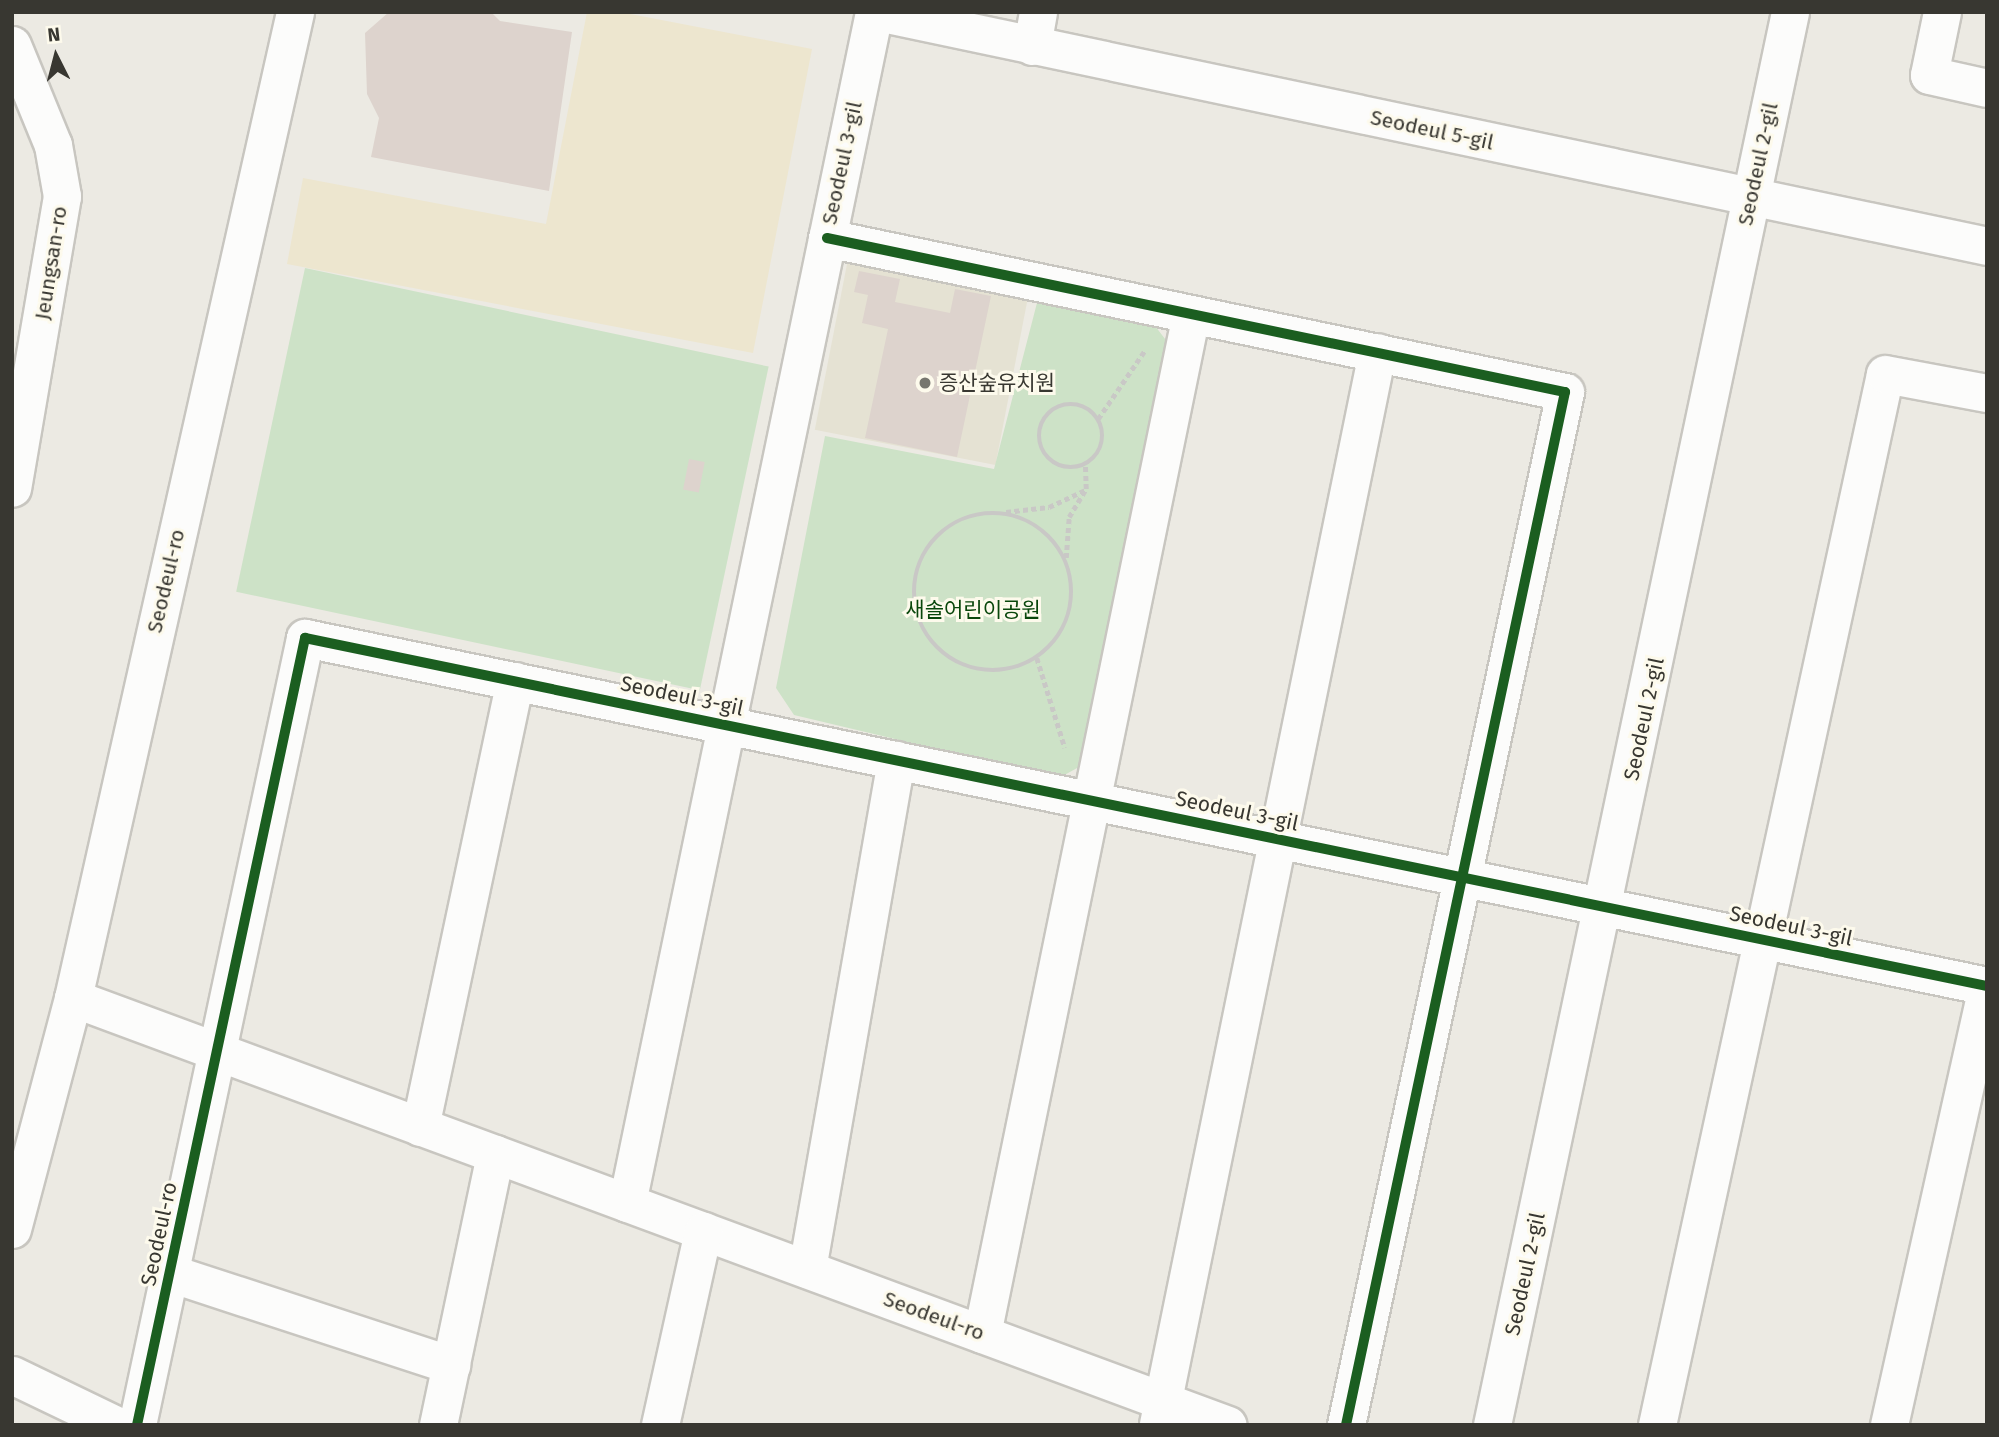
<!DOCTYPE html>
<html>
<head>
<meta charset="utf-8">
<style>
  body { margin:0 }
  #map { position:relative; width:1999px; height:1437px; overflow:hidden; background:#eceae3; font-family:"Fira Sans","Noto Sans KR",sans-serif }
  div>[style] { position:absolute }
  [style*='--x'] { left:calc(var(--x)*1px); top:calc(var(--y)*1px); width:calc(var(--w)*1px); rotate:calc(var(--a)*1deg) }
  .built>* { inset:0; background:#e5e2d3; transform-origin:0 0 }
  .green>* { inset:0; background:#cde2c7; transform-origin:0 0 }
  .sand>* { inset:0; background:#ede6cf }
  .building>* { inset:0; background:#ddd3cd; transform-origin:0 0 }
  .path>* { height:4.5px; margin-top:-2.25px; transform-origin:0; background:repeating-linear-gradient(90deg,#c9c8c6 0 5px,transparent 0 8.5px) }
  .path>.ring { margin:-2.25px; padding:0; box-sizing:content-box; background:none; border:4.5px solid #c9c8c6; border-radius:50% }
  .roads { filter:drop-shadow(2px 0 #c8c6c0) drop-shadow(-2px 0 #c8c6c0) drop-shadow(0 2px #c8c6c0) drop-shadow(0 -2px #c8c6c0) }
  .street>* { height:37px; margin:-18.5px; padding:0 18.5px; transform-origin:18.5px; border-radius:18.5px; background:#fcfcfb }
  .cycleway>* { height:10px; margin:-5px; padding:0 5px; transform-origin:5px; border-radius:5px; background:#1b5e20 }
  .dots>* { width:19px; height:19px; translate:-50% -50%; box-sizing:border-box; border:4px solid #fdfaec; border-radius:50% }
  span { translate:-50% -50%; white-space:nowrap; text-align:center; line-height:1.15; -webkit-text-stroke:6px #fdfaec; paint-order:stroke }
  .street-label { font-size:21px; color:#383731 }
  .poi-label { font-size:21px; color:#383731 }
  .left { translate:0 -50%; text-align:left }
  .park-label { font-size:21px; color:#09470b }
  .frame { position:absolute; inset:0; border:14px solid #383731; pointer-events:none }
  .north { position:absolute; left:21px; top:21px; width:70px; height:70px; -webkit-text-stroke:5px #fdfaec; paint-order:stroke; rotate:354deg; font-size:19px; font-weight:700; line-height:28px; text-align:center; color:#383731 }
  .north::after { content:''; display:block; margin:auto; width:24px; height:32px; background:#383731; clip-path:polygon(50% 0,100% 100%,50% 72%,0 100%) }
</style>
</head>
<body>
<div id="map">
  <div class="built">
    <i style="left:848px;top:259px;width:184px;height:174px;rotate:11deg"></i>
  </div>
  <div class="green">
    <i style="left:305px;top:268px;width:474px;height:331px;rotate:12deg"></i>
    <i style="clip-path:polygon(1038px 299px,1152px 322px,1172px 348px,1088px 762px,1059px 778px,794px 715px,776px 688px,825px 436px,994px 469px)"></i>
  </div>
  <div class="sand">
    <i style="clip-path:polygon(587px 12px,620px 12px,812px 49px,753px 353px,287px 264px,303px 178px,546px 224px)"></i>
  </div>
  <div class="building">
    <i style="clip-path:polygon(389px 12px,491px 12px,500px 21px,572px 32px,549px 191px,371px 157px,379px 118px,367px 94px,365px 33px)"></i>
    <i style="clip-path:polygon(859px 271px,900px 279px,895px 302px,950px 313px,955px 289px,991px 296px,957px 457px,865px 438px,888px 329px,862px 323px,868px 295px,854px 292px)"></i>
    <i style="left:689px;top:459px;width:16px;height:31px;rotate:11deg"></i>
  </div>
  <div class="path">
    <i class="ring" style="left:1039px;top:404px;width:59.5px;height:59.5px"></i>
    <i style="--x:1098;--y:419;--w:83;--a:-55.7"></i>
    <i style="--x:1006;--y:512;--w:43;--a:-6.6"></i>
    <i style="--x:1049;--y:507;--w:40;--a:-25"></i>
    <i class="ring" style="left:914px;top:513px;width:153.5px;height:153.5px"></i>
    <i style="--x:1066;--y:558;--w:41;--a:-85.8"></i>
    <i style="--x:1069;--y:517;--w:33;--a:-59"></i>
    <i style="--x:1086;--y:489;--w:24;--a:-92"></i>
    <i style="--x:1037;--y:658;--w:94;--a:72.7"></i>
  </div>
  <div class="roads">
    <div class="street">
      <i style="--x:877;--y:12;--w:1134;--a:11.9"></i>
      <i style="--x:1942;--y:12;--w:64;--a:101.7"></i>
      <i style="--x:1929;--y:75;--w:59;--a:12.6"></i>
      <i style="--x:12;--y:45;--w:108;--a:67.7"></i>
      <i style="--x:53;--y:145;--w:52;--a:80"></i>
      <i style="--x:62;--y:196;--w:296;--a:99.7"></i>
      <i style="--x:1032;--y:46;--w:35;--a:-80"></i>
      <i style="--x:827;--y:238;--w:754;--a:11.79"></i>
      <i style="--x:1565;--y:392;--w:1056;--a:101.97"></i>
      <i style="--x:73;--y:998;--w:1231;--a:20.29"></i>
      <i style="--x:420;--y:1127;--w:456;--a:-78"></i>
      <i style="--x:627;--y:1203;--w:1216;--a:-78.28"></i>
      <i style="--x:12;--y:1229;--w:239;--a:-75.2"></i>
      <i style="--x:73;--y:998;--w:1011;--a:-77.31"></i>
      <i style="--x:807;--y:1269;--w:517;--a:-80.08"></i>
      <i style="--x:170;--y:1273;--w:296;--a:18.1"></i>
      <i style="--x:982;--y:1334;--w:1041;--a:-78.42"></i>
      <i style="--x:12;--y:1375;--w:115;--a:25.7"></i>
      <i style="--x:1158;--y:1424;--w:1094;--a:-78.45"></i>
      <i style="--x:137;--y:1425;--w:805;--a:-77.95"></i>
      <i style="--x:305;--y:638;--w:1718;--a:11.69"></i>
      <i style="--x:438;--y:1425;--w:277;--a:-78.1"></i>
      <i style="--x:660;--y:1425;--w:199;--a:-77.5"></i>
      <i style="--x:1492;--y:1425;--w:1444;--a:-78.09"></i>
      <i style="--x:1657;--y:1425;--w:1075;--a:-77.76"></i>
      <i style="--x:1885;--y:374;--w:104;--a:10.6"></i>
      <i style="--x:1889;--y:1425;--w:450;--a:-77.4"></i>
    </div>
  </div>
  <div class="cycleway">
    <i style="--x:827;--y:238;--w:754;--a:11.79"></i>
    <i style="--x:1565;--y:392;--w:1056;--a:101.97"></i>
    <i style="--x:137;--y:1425;--w:805;--a:-77.95"></i>
    <i style="--x:305;--y:638;--w:1718;--a:11.69"></i>
  </div>
  <div class="dots">
    <i style="left:925px;top:383px;background:#77766f"></i>
  </div>
  <div class="street-label">
    <span style="left:1432px;top:130px;rotate:12deg">Seodeul 5-gil</span>
    <span style="left:842px;top:163px;rotate:-78deg">Seodeul 3-gil</span>
    <span style="left:1758px;top:164px;rotate:-78deg">Seodeul 2-gil</span>
    <span style="left:51px;top:263px;rotate:-81deg">Jeungsan-ro</span>
    <span style="left:166px;top:581px;rotate:-77deg">Seodeul-ro</span>
    <span style="left:682px;top:696px;rotate:12deg">Seodeul 3-gil</span>
    <span style="left:1644px;top:719px;rotate:-78deg">Seodeul 2-gil</span>
    <span style="left:1237px;top:811px;rotate:12deg">Seodeul 3-gil</span>
    <span style="left:1791px;top:926px;rotate:12deg">Seodeul 3-gil</span>
    <span style="left:159px;top:1234px;rotate:-78deg">Seodeul-ro</span>
    <span style="left:1525px;top:1274px;rotate:-78deg">Seodeul 2-gil</span>
    <span style="left:934px;top:1316px;rotate:20deg">Seodeul-ro</span>
  </div>
  <div class="poi-label">
    <span class="left" style="left:939px;top:383px">증산숲유치원</span>
  </div>
  <div class="park-label">
    <span style="left:973px;top:610px">새솔어린이공원</span>
  </div>
  <div class="frame"></div>
  <div class="north">N</div>
</div>
</body>
</html>
